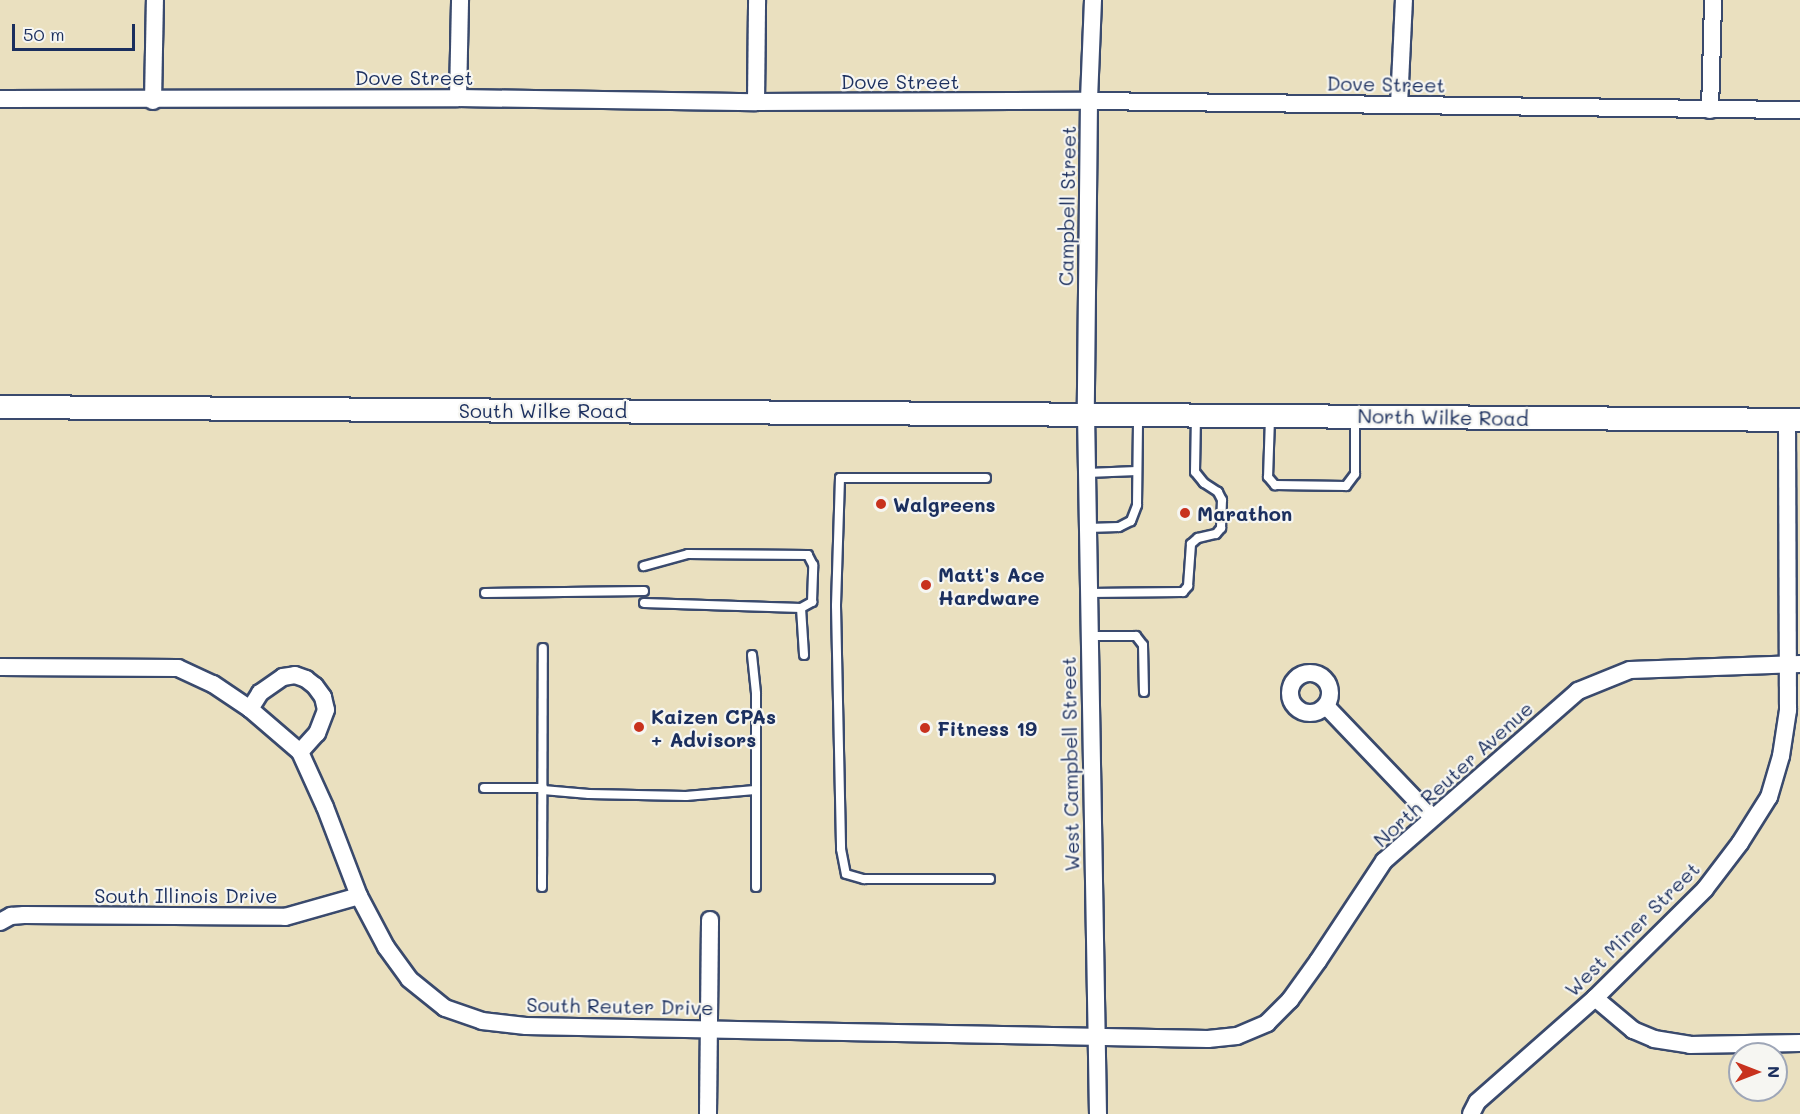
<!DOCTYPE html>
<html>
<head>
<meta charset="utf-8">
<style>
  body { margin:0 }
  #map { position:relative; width:1800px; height:1114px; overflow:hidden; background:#eae0bf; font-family:Mali,sans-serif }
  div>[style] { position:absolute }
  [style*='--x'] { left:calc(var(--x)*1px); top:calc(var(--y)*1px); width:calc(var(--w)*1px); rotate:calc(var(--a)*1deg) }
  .roads { filter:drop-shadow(2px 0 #3a4a6d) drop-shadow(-2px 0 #3a4a6d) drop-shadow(0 2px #3a4a6d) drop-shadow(0 -2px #3a4a6d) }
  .lane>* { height:8px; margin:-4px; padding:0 4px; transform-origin:4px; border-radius:4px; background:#fff }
  .street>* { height:16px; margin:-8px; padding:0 8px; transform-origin:8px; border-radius:8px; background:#fff }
  .street>.ring { margin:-8px; padding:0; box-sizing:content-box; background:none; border:16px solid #fff; border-radius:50% }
  .secondary>* { height:22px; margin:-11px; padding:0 11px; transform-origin:11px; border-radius:11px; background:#fff }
  .dots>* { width:16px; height:16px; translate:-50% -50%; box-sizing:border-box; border:3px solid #f6f6f2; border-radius:50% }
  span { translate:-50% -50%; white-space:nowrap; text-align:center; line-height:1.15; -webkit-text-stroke:4.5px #f6f6f2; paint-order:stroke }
  .street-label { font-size:20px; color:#1b2f5e }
  .poi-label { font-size:20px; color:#1b2f5e; font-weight:700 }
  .left { translate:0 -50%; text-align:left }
  .north { position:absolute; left:1728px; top:1042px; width:60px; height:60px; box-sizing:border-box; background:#f6f6f2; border:2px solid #9ea6b7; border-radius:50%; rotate:90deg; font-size:16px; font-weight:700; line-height:24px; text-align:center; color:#1b2f5e }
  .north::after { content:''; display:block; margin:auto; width:21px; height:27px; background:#c8321e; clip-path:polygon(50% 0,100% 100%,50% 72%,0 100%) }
  .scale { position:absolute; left:12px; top:24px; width:123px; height:27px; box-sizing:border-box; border:3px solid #1b2f5e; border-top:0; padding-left:8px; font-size:18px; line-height:21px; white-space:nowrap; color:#1b2f5e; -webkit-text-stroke:4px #f6f6f2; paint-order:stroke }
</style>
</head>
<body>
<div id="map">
  <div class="roads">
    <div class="lane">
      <i style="--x:1270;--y:418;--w:59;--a:91.9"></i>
      <i style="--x:1268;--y:477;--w:11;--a:49"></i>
      <i style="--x:1275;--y:485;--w:71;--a:0.8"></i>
      <i style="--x:1346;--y:486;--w:15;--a:-53"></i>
      <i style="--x:1355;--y:474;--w:56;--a:-90"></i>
      <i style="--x:1087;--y:473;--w:50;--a:-2.3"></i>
      <i style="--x:986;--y:478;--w:146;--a:180"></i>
      <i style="--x:840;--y:478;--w:128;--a:91.8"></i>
      <i style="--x:836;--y:606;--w:243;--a:88.8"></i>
      <i style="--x:841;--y:849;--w:25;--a:79"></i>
      <i style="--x:846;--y:874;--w:19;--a:16"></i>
      <i style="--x:864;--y:879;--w:126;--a:0"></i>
      <i style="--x:1088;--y:528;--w:31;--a:-2"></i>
      <i style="--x:1119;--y:527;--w:13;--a:-27"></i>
      <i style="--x:1131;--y:521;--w:17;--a:-69"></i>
      <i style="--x:1137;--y:505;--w:88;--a:-89.3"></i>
      <i style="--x:485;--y:593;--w:159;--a:-0.7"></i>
      <i style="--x:1089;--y:593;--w:94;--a:-0.6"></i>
      <i style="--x:1183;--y:592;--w:8;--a:-50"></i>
      <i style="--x:1188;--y:586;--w:42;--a:-85.9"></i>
      <i style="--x:1191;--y:544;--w:9;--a:-41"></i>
      <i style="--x:1198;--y:538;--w:18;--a:-13"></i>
      <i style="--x:1216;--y:534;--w:8;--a:-50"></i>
      <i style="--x:1221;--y:528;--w:28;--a:-88"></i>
      <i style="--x:1222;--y:500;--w:9;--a:-117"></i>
      <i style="--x:1218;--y:492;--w:17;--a:-147"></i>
      <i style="--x:1204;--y:483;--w:14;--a:-129"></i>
      <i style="--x:1195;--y:472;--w:55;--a:-89"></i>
      <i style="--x:644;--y:603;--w:157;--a:1.8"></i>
      <i style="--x:801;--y:608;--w:13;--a:-29"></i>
      <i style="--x:812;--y:602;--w:37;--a:-88"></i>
      <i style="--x:813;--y:565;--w:11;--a:-117"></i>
      <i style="--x:808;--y:555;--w:120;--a:-179.5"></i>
      <i style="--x:688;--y:554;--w:46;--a:164.7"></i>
      <i style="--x:801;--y:608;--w:47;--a:86.3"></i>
      <i style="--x:1089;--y:636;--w:47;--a:0"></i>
      <i style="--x:1136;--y:636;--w:11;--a:52"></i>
      <i style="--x:1143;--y:645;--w:47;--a:88.8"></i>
      <i style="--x:752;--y:655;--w:39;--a:84"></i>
      <i style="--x:756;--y:694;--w:193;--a:90"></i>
      <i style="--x:484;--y:788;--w:59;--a:0"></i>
      <i style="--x:543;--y:790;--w:46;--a:5"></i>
      <i style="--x:589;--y:794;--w:97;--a:1.2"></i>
      <i style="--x:686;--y:796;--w:69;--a:-5"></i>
      <i style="--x:542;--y:887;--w:239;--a:-89.8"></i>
    </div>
    <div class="street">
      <i style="--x:1093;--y:0;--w:101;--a:92.3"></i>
      <i style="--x:1089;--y:101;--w:312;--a:90.6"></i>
      <i style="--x:1086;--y:413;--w:701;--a:89.02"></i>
      <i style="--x:458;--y:98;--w:98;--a:-88.8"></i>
      <i style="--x:0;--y:99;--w:458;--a:-0.1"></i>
      <i style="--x:458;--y:98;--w:298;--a:0.8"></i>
      <i style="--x:756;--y:102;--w:333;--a:-0.2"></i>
      <i style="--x:1089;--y:101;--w:711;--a:0.73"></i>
      <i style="--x:153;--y:101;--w:101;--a:-88.9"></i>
      <i style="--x:756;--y:102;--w:102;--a:-89.4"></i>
      <i style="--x:1399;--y:105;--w:105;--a:-87.3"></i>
      <i style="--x:1710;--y:110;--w:110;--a:-88.4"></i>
      <i style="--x:0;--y:667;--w:178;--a:0.3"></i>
      <i style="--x:178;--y:668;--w:38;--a:25"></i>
      <i style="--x:213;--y:684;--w:45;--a:34"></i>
      <i style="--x:250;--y:709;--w:66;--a:40.7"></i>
      <i style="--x:300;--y:752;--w:60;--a:65.6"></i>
      <i style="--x:325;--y:807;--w:95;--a:69.1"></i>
      <i style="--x:359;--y:896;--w:58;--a:62.1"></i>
      <i style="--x:386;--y:947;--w:39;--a:54"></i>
      <i style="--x:409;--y:979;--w:46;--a:38.9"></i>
      <i style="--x:445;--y:1008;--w:39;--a:19"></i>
      <i style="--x:482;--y:1021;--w:44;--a:6.5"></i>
      <i style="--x:526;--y:1026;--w:682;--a:1.09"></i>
      <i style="--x:1208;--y:1039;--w:29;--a:-6"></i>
      <i style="--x:1237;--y:1036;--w:33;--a:-23"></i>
      <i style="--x:1267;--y:1023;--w:33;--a:-45"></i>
      <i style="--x:1290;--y:1000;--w:48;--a:-54.3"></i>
      <i style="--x:1318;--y:961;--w:120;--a:-56.6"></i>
      <i style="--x:1384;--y:861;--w:258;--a:-41.2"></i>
      <i style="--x:1578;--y:691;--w:56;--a:-22"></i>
      <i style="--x:1630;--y:670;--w:170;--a:-2"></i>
      <i class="ring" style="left:1290px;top:673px;width:24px;height:24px"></i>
      <i style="--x:1326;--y:706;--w:153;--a:46.3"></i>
      <i style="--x:250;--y:709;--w:19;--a:-58"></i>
      <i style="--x:260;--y:693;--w:28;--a:-35"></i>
      <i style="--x:283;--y:677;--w:12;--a:-9"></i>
      <i style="--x:295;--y:675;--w:12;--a:20"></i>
      <i style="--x:306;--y:679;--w:11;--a:38"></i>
      <i style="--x:315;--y:686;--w:14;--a:54"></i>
      <i style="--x:323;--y:697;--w:13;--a:77"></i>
      <i style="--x:326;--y:710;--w:25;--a:111"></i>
      <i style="--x:317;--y:733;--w:25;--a:132"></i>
      <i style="--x:0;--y:922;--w:13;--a:-29"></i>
      <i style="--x:11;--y:916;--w:13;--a:-4"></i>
      <i style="--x:24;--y:915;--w:261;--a:0.4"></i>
      <i style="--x:285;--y:917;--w:77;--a:-15.8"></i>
      <i style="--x:1595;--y:998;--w:50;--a:40.1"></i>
      <i style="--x:1633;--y:1030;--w:23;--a:23"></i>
      <i style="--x:1654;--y:1039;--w:36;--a:9"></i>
      <i style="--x:1690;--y:1045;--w:110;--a:-1"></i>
      <i style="--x:708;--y:1114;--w:194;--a:-89.4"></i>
      <i style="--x:1471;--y:1114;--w:13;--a:-63"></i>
      <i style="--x:1477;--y:1102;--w:157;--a:-41.4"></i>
      <i style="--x:1595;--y:998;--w:155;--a:-44.7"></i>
      <i style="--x:1705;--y:889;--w:58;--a:-52.7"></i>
      <i style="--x:1740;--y:843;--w:54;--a:-57.8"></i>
      <i style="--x:1769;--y:797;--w:43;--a:-73.7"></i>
      <i style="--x:1781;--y:756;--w:47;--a:-81.3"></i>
      <i style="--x:1788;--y:710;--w:290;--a:-90.2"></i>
    </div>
    <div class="secondary">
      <i style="--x:0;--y:407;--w:1800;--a:0.41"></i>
    </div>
  </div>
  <div class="dots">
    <i style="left:881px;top:504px;background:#c8321e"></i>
    <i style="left:1185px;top:513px;background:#c8321e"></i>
    <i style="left:926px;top:585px;background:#c8321e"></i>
    <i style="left:639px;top:727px;background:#c8321e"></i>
    <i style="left:925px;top:728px;background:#c8321e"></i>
  </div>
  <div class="street-label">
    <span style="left:414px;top:77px">Dove Street</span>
    <span style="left:900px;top:81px">Dove Street</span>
    <span style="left:1386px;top:84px;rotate:1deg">Dove Street</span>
    <span style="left:1067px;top:206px;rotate:-89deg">Campbell Street</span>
    <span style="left:543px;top:410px">South Wilke Road</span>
    <span style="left:1443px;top:417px;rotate:1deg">North Wilke Road</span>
    <span style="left:1070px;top:764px;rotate:-91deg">West Campbell Street</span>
    <span style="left:1453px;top:774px;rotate:-42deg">North Reuter Avenue</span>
    <span style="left:186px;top:895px">South Illinois Drive</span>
    <span style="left:1632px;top:929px;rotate:-45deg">West Miner Street</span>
    <span style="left:620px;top:1006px;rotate:1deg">South Reuter Drive</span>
  </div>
  <div class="poi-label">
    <span class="left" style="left:893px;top:504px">Walgreens</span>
    <span class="left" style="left:1197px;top:513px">Marathon</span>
    <span class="left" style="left:938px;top:586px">Matt's Ace<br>Hardware</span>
    <span class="left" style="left:651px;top:728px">Kaizen CPAs<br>+ Advisors</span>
    <span class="left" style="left:937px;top:728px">Fitness 19</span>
  </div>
  <div class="north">N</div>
  <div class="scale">50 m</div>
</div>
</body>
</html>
